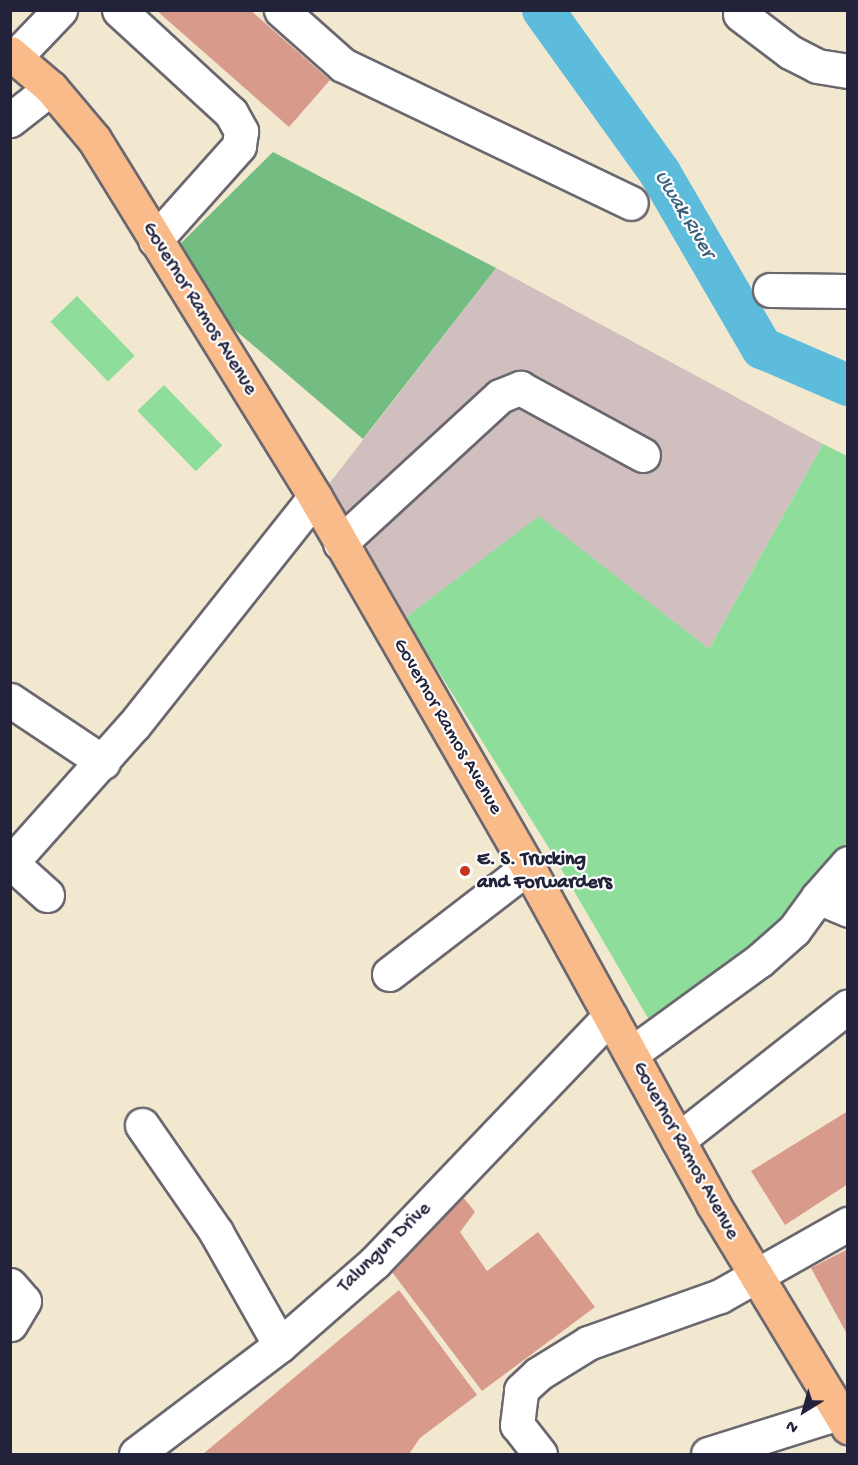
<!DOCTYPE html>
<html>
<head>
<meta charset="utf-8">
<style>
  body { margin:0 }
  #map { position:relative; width:858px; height:1465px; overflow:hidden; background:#f1e8cf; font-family:"Gochi Hand",sans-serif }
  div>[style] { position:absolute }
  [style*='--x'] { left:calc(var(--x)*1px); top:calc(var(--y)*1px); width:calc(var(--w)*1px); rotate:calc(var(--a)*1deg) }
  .industrial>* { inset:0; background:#d1bfbf }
  .green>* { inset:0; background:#8fdd9a; transform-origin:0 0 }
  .forest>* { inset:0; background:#73bc82 }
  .river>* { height:42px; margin:-21px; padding:0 21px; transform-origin:21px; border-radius:21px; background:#5dbcdb }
  .building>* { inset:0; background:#d89a8a }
  .roads { filter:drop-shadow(2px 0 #6a676f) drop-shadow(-2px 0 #6a676f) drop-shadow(0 2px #6a676f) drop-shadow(0 -2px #6a676f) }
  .minor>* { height:33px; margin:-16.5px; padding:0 16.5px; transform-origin:16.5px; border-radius:16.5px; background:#fff }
  .major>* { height:33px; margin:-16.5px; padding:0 16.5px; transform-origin:16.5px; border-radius:16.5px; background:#fabb8b }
  .dots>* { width:16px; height:16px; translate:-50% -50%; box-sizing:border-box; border:3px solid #fff; border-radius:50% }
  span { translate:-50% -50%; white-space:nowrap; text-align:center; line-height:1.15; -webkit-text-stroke:4.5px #fff; paint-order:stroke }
  .street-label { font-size:20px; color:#22223b }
  .poi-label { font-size:20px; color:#22223b; font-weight:700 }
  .left { translate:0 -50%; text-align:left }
  .water-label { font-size:21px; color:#3a607b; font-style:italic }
  .frame { position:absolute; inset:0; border:12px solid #22223b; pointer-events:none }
  .north { position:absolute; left:774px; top:1381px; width:60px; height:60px; -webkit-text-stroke:4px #fff; paint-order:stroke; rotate:217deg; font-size:16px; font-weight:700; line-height:24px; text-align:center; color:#22223b }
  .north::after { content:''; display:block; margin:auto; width:21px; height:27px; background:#22223b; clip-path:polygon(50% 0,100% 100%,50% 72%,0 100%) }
</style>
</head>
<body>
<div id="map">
  <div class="industrial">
    <i style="clip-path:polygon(496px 268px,823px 444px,709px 649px,539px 517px,405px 618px,325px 489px)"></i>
  </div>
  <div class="green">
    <i style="left:77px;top:296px;width:83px;height:37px;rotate:46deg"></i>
    <i style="left:164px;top:385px;width:84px;height:37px;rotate:46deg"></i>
    <i style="clip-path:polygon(823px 444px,847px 456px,848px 838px,842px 852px,757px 952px,652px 1025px,549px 848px,405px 618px,539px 516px,709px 649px)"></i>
  </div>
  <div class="forest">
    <i style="clip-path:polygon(273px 152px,496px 268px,363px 439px,221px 318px,178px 246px)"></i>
  </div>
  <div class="river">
    <i style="--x:543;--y:10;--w:201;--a:54.3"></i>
    <i style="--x:660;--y:173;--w:203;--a:59.8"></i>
    <i style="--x:762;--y:348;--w:94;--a:23.3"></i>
  </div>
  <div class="building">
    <i style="clip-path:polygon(156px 10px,250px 10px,330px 80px,289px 127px)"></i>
    <i style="clip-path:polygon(848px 1111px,848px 1184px,785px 1225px,751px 1171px)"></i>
    <i style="clip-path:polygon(463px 1197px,475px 1212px,460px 1232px,487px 1271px,538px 1232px,595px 1307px,482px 1391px,389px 1268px)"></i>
    <i style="clip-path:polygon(848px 1249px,848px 1336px,811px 1268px)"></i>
    <i style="clip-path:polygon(399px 1290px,477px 1395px,420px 1438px,409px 1454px,203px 1454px)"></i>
  </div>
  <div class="roads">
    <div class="minor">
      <i style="--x:119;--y:10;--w:152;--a:42.6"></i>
      <i style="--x:231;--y:113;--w:21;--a:61"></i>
      <i style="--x:241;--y:131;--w:15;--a:98"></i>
      <i style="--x:239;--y:146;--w:126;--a:131.8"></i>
      <i style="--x:281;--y:10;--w:83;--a:41.6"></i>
      <i style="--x:343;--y:65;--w:319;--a:25.6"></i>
      <i style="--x:740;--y:14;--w:63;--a:37.2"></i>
      <i style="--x:790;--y:52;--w:30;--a:27"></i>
      <i style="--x:817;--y:66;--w:31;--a:9"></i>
      <i style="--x:16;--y:56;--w:64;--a:-46.3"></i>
      <i style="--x:10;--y:120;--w:52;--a:-38"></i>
      <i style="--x:770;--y:290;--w:78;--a:0.7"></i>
      <i style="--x:340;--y:543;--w:217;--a:-42.6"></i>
      <i style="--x:500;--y:396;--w:22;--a:-22"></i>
      <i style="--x:520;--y:388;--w:140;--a:28.6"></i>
      <i style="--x:10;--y:700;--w:112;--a:33.7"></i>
      <i style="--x:47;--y:895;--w:40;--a:-138"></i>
      <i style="--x:17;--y:868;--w:13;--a:-86"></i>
      <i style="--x:18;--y:855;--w:174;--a:-48.3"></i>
      <i style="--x:134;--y:725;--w:291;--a:-51.6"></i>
      <i style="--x:818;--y:897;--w:45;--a:-48.6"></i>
      <i style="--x:389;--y:974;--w:175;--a:-37.6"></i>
      <i style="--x:632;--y:1053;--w:158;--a:-36"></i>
      <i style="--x:760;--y:960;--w:45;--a:-41.4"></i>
      <i style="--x:794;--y:930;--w:41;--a:-54"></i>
      <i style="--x:818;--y:897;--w:33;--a:23"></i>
      <i style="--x:142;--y:1125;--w:130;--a:55.3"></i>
      <i style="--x:216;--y:1232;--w:130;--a:60.5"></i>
      <i style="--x:678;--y:1140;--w:216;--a:-38.2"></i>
      <i style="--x:10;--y:1285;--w:21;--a:49"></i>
      <i style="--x:24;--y:1301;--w:27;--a:121"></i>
      <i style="--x:136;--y:1454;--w:181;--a:-37.1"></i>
      <i style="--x:280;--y:1345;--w:126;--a:-41.1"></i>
      <i style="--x:375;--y:1262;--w:340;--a:-46.3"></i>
      <i style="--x:540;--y:1454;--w:37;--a:-128"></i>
      <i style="--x:517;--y:1425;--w:35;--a:-83"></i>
      <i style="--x:521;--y:1390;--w:23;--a:-43"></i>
      <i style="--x:538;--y:1374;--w:59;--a:-31.8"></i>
      <i style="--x:588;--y:1343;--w:140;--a:-19.6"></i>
      <i style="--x:720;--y:1296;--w:147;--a:-29.4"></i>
      <i style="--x:708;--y:1454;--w:137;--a:-17.4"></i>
    </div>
    <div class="major">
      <i style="--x:10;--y:53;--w:54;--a:40.5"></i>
      <i style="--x:51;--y:88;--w:67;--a:49.9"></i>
      <i style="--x:94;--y:139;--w:421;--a:58.3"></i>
      <i style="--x:315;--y:497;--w:427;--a:60.1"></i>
      <i style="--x:528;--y:867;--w:384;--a:61.2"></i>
      <i style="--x:713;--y:1204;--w:261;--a:58.8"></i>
    </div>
  </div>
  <div class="dots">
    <i style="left:465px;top:871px;background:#c8321e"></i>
  </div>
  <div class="street-label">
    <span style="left:199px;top:309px;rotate:58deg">Governor Ramos Avenue</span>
    <span style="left:447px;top:727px;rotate:60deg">Governor Ramos Avenue</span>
    <span style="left:685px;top:1151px;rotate:61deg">Governor Ramos Avenue</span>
    <span style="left:385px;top:1248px;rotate:-44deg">Talungun Drive</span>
  </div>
  <div class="poi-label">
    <span class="left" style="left:477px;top:872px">E. S. Trucking<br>and Forwarders</span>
  </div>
  <div class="water-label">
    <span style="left:683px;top:215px;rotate:59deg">Uwak River</span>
  </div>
  <div class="frame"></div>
  <div class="north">N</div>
</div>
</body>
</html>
